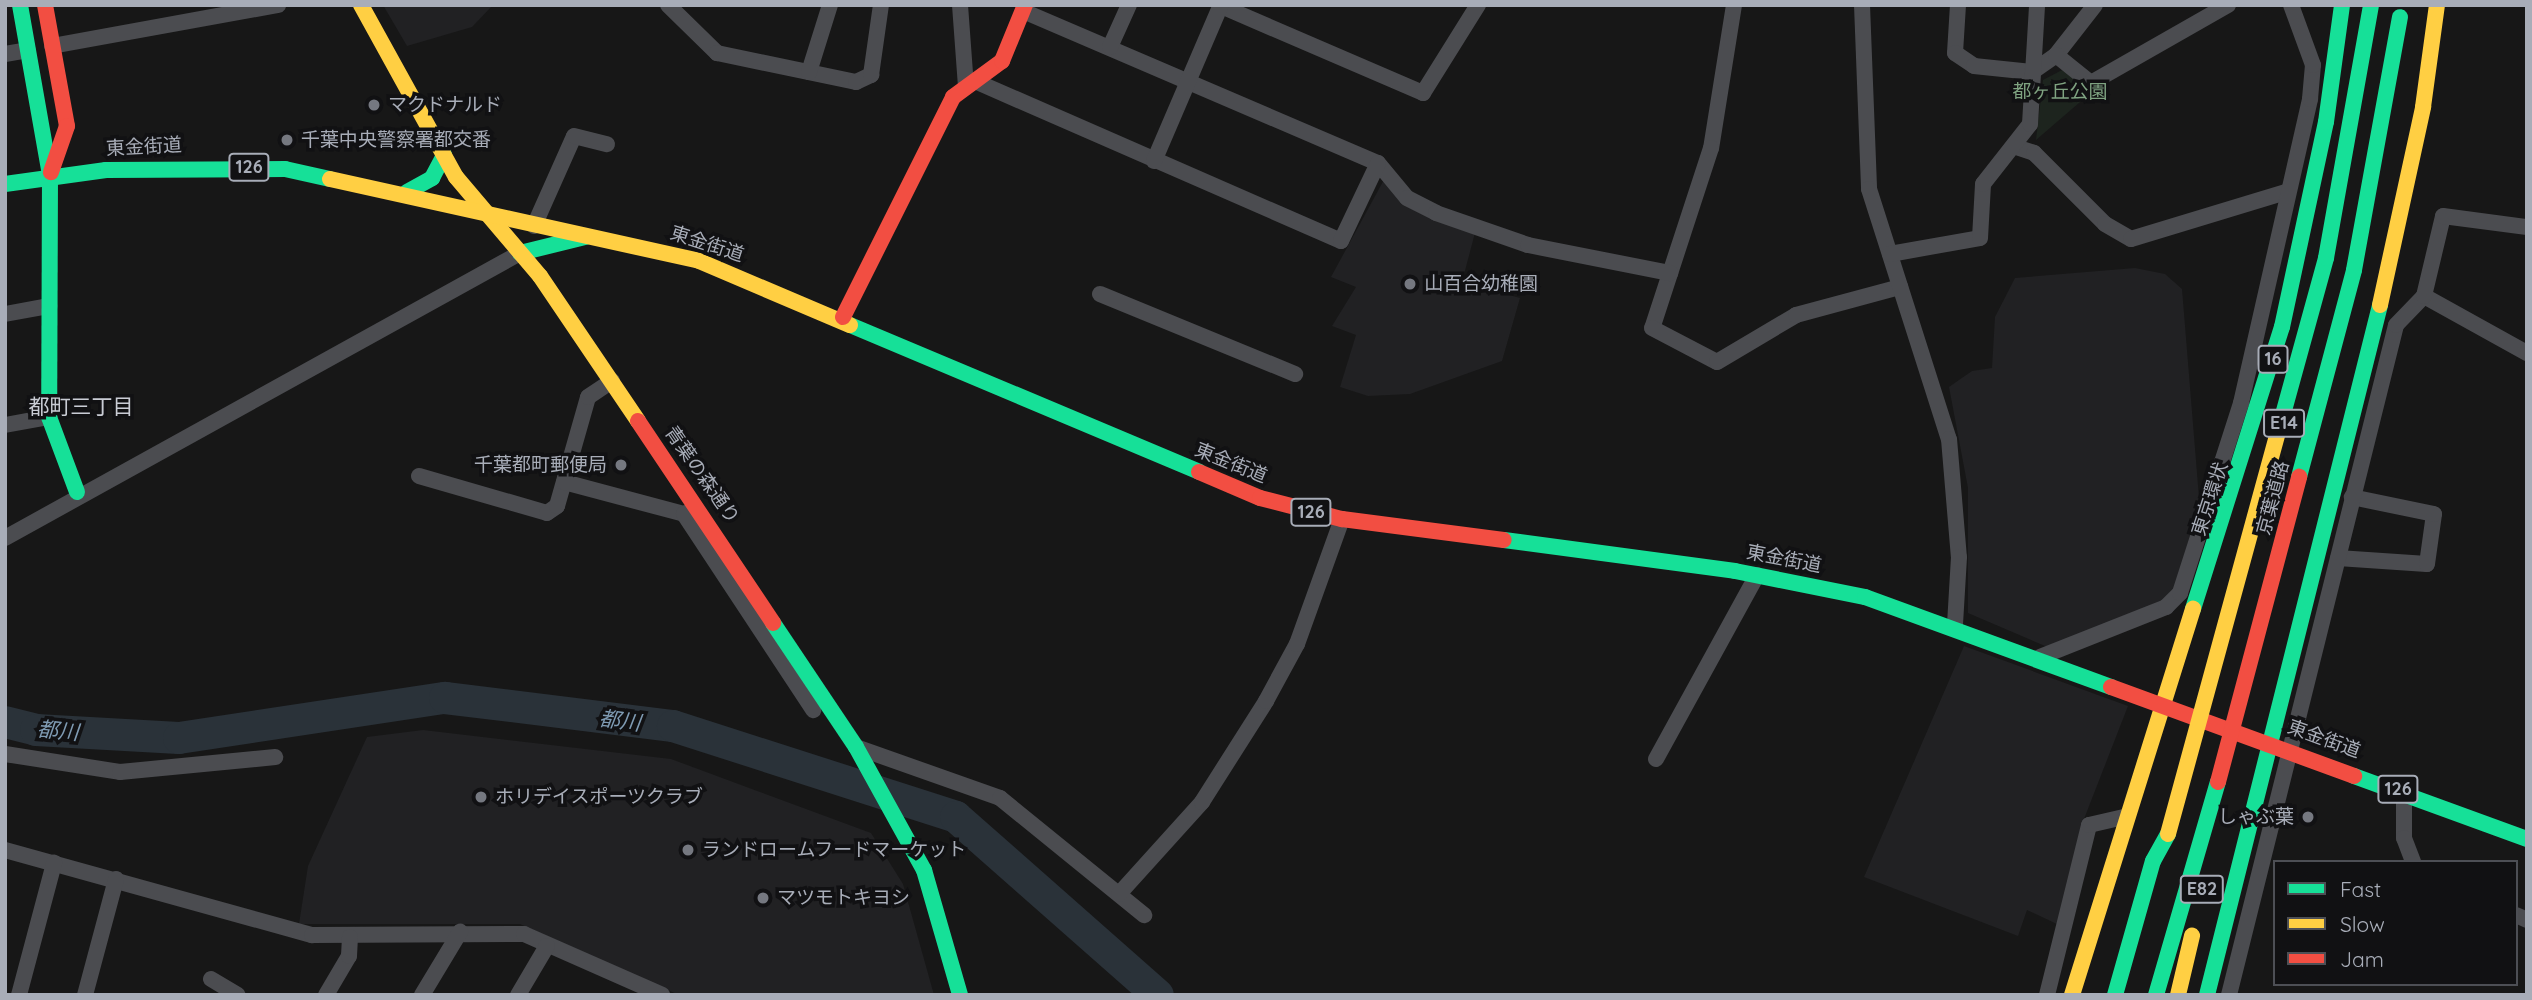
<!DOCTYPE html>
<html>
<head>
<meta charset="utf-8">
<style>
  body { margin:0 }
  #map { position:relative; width:2532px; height:1000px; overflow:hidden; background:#171717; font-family:Quicksand,"Noto Sans JP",sans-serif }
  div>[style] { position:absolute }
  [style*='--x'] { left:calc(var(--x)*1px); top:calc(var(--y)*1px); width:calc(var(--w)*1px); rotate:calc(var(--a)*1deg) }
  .built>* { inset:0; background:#212123 }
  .green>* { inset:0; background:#1d241e }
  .river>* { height:32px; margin:-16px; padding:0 16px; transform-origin:16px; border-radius:16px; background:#2a3239 }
  .street>* { height:16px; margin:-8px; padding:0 8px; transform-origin:8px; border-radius:8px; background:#4b4c50 }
  .fast>* { height:16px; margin:-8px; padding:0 8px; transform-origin:8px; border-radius:8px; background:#16e098 }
  .slow>* { height:16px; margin:-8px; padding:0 8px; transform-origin:8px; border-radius:8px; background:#ffcf43 }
  .jam>* { height:16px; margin:-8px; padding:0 8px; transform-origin:8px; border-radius:8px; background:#f24e42 }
  .fast-bridge>* { height:16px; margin:-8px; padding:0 8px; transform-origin:8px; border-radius:8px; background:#16e098 }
  .slow-bridge>* { height:16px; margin:-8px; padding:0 8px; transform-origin:8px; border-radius:8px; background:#ffcf43 }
  .jam-bridge>* { height:16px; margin:-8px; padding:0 8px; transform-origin:8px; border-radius:8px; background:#f24e42 }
  .dots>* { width:19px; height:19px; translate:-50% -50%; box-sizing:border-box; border:4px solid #111113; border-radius:50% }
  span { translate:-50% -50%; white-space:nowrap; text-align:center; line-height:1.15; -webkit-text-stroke:7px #111113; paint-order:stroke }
  .shield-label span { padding:2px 5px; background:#111113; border:2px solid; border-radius:5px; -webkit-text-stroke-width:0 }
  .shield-label { font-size:18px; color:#a8adb8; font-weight:700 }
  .park-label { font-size:19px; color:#7fa381 }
  .poi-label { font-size:19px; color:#a8adb8 }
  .left { translate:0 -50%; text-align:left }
  .right { translate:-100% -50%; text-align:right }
  .street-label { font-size:19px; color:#a8adb8 }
  .neighbourhood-label { font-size:21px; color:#c9ccd4 }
  .water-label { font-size:21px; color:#7f9bb3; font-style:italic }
  .frame { position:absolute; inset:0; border:7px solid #a8adb8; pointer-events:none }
  .legend { position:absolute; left:2273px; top:860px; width:245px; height:126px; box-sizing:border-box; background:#111113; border:2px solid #4d4f55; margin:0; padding:9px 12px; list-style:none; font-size:21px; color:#a8adb8 }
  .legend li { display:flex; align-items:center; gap:14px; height:35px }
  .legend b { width:35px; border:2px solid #4d4f55 }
</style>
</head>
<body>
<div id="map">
  <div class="built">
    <i style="clip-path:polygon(383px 5px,493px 5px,472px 27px,407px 46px)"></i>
    <i style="clip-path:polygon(1386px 176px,1403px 199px,1476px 229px,1462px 282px,1520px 298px,1502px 361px,1410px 394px,1368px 396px,1340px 387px,1356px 335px,1332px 326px,1356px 287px,1331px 277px)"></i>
    <i style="clip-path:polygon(2135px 268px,2165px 274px,2182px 289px,2200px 510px,2175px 587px,2162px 600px,2052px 649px,1968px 613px,1968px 488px,1949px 387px,1972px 371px,1992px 368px,1995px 317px,2015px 278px)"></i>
    <i style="clip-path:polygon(1964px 646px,2128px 706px,2084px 819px,2059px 925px,2027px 910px,2018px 936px,1864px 877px)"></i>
    <i style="clip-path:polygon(423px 730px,671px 759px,871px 833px,903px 884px,934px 995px,679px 995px,520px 924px,299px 924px,308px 866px,367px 737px)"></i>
  </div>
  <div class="green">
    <i style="clip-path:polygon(2064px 69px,2094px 90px,2036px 140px,2043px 80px)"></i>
  </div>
  <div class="river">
    <i style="--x:5;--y:722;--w:32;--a:14"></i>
    <i style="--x:36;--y:730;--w:143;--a:3.2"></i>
    <i style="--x:179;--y:738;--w:269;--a:-8.6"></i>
    <i style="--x:445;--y:698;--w:230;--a:7"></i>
    <i style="--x:673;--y:726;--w:297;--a:17.8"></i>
    <i style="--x:956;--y:817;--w:269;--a:41.4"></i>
  </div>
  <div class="street">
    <i style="--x:668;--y:5;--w:69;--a:44.4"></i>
    <i style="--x:717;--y:53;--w:142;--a:11.8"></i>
    <i style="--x:856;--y:82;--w:17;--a:-25"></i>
    <i style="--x:871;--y:75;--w:71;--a:-81.9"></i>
    <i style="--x:960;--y:5;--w:82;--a:85.8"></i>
    <i style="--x:1734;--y:5;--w:145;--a:99.1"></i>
    <i style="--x:1711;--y:148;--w:189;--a:108.1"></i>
    <i style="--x:1652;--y:328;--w:73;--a:27.6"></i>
    <i style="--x:1717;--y:362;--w:92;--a:-30.7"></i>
    <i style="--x:1796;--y:315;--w:108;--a:-15.1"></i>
    <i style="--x:1862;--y:5;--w:184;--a:87.8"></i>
    <i style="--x:1869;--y:189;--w:262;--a:72.3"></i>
    <i style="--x:1949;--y:439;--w:118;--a:85.2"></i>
    <i style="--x:1959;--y:557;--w:68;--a:93.4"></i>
    <i style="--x:1958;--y:5;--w:48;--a:93.6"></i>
    <i style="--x:1955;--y:53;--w:23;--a:34"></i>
    <i style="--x:1974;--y:66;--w:58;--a:5.9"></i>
    <i style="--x:2032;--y:72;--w:29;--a:-35"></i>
    <i style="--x:2056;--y:55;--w:63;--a:-52"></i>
    <i style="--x:1221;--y:6;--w:220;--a:23.3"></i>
    <i style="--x:1423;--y:93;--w:104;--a:-58"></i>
    <i style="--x:1023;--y:11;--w:386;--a:23.2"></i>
    <i style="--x:1378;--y:163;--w:45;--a:50.4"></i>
    <i style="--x:1407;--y:198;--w:33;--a:27"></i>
    <i style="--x:1436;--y:213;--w:97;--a:19.2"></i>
    <i style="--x:1528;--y:245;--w:145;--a:11.2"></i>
    <i style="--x:52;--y:46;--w:230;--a:-10.3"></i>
    <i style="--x:1110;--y:47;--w:46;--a:-65.7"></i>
    <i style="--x:5;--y:54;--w:23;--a:-10"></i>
    <i style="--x:2056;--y:55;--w:45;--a:38.7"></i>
    <i style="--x:2091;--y:83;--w:158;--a:-29.7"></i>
    <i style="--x:809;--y:72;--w:70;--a:-72.6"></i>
    <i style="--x:977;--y:82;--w:397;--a:23.6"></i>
    <i style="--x:1341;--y:241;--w:86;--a:-64.6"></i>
    <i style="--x:2016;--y:147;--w:19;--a:18"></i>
    <i style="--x:2034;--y:153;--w:100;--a:45"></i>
    <i style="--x:2105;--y:224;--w:30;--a:30"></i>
    <i style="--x:2131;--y:239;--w:162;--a:-16.9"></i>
    <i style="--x:1154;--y:161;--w:170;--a:-66.8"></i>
    <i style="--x:534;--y:226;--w:98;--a:-66"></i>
    <i style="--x:574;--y:136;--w:34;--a:14"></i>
    <i style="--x:1890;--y:254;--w:91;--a:-10.1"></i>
    <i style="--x:1980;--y:238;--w:54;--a:-86.8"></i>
    <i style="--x:1983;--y:184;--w:76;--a:-51.9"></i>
    <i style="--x:2030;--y:124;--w:119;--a:-86.6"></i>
    <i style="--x:1100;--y:294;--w:211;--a:22.3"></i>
    <i style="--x:2424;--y:296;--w:118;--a:29"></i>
    <i style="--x:5;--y:314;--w:45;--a:-10.3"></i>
    <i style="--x:5;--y:425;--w:45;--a:-10.3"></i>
    <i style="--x:419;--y:476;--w:133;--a:16.1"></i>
    <i style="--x:547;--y:513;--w:12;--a:-35"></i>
    <i style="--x:557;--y:506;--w:113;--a:-74.1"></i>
    <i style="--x:588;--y:397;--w:29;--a:-34"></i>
    <i style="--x:564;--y:482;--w:124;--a:14.9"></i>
    <i style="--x:684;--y:514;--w:10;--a:-24"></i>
    <i style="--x:684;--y:514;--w:235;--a:56.6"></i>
    <i style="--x:5;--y:538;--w:589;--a:-28.96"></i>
    <i style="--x:2338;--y:558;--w:89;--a:3.9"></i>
    <i style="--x:2427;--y:564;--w:50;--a:-82"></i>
    <i style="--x:2434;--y:514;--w:84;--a:-168.3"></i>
    <i style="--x:2040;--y:657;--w:136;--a:-21.6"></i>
    <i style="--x:2166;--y:607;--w:20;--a:-45"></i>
    <i style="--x:2180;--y:593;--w:200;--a:-72.2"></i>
    <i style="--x:2241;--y:403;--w:312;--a:-77.2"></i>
    <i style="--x:2310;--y:99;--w:34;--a:-85"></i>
    <i style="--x:2313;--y:65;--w:64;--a:-110.1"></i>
    <i style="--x:856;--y:747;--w:153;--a:19.5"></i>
    <i style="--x:1000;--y:798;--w:186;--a:39.1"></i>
    <i style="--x:5;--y:754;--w:116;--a:8.9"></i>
    <i style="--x:120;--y:772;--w:156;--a:-5.5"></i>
    <i style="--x:1656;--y:759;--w:210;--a:-61.2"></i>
    <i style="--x:2404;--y:791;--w:47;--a:90"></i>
    <i style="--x:2404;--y:838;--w:26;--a:69"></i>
    <i style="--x:5;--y:850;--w:319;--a:15.5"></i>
    <i style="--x:312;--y:935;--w:212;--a:-0.3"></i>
    <i style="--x:524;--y:934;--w:151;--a:23.8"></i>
    <i style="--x:1119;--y:894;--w:124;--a:-47.9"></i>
    <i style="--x:1202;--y:802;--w:120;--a:-57.6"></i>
    <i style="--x:1266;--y:701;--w:65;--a:-61.5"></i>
    <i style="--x:1297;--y:644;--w:133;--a:-70.2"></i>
    <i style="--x:2516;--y:915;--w:12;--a:24"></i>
    <i style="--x:211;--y:979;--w:31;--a:31"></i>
    <i style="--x:19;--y:995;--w:137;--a:-75.1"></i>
    <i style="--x:85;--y:995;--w:120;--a:-75"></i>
    <i style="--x:326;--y:995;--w:45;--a:-59.5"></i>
    <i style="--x:349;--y:956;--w:19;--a:-87"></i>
    <i style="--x:422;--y:995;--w:74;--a:-58.9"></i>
    <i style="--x:518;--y:995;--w:57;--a:-59.4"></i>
    <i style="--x:2047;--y:995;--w:175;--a:-76.1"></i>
    <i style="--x:2089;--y:825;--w:39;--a:-13"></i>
    <i style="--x:2229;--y:995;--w:690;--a:-76"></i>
    <i style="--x:2396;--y:325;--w:40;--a:-46"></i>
    <i style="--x:2424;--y:296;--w:82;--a:-76.6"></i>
    <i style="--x:2443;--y:216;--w:85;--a:7.5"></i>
  </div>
  <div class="fast">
    <i style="--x:20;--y:5;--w:173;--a:80"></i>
    <i style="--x:50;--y:175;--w:242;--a:90.2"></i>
    <i style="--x:49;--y:417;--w:80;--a:69.5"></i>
    <i style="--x:5;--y:184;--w:102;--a:-7.9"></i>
    <i style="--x:106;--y:170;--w:179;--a:-0.3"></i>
    <i style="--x:285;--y:169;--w:46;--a:12.5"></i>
    <i style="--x:407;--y:192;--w:29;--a:-29"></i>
    <i style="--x:432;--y:178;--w:26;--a:-62"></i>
    <i style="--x:520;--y:253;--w:67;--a:-13.8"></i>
    <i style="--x:850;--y:325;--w:379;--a:22.8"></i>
    <i style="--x:1504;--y:540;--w:233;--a:7.6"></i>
    <i style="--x:1735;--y:571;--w:133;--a:11.3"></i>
    <i style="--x:1865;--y:597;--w:262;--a:20.1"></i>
    <i style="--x:2193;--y:609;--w:296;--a:-72.5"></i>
    <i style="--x:2282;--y:327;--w:210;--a:-77.9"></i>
    <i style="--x:2326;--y:122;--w:118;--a:-82.2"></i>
    <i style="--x:773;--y:623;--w:149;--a:56.2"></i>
    <i style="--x:856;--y:747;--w:141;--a:61.1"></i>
    <i style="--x:924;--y:870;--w:130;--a:73.9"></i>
    <i style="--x:2354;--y:776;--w:184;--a:20"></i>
    <i style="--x:2115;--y:995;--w:139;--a:-74.2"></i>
    <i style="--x:2153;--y:861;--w:31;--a:-61"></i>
    <i style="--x:2156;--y:995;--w:222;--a:-73.8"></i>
    <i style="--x:2207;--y:995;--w:711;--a:-75.92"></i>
  </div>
  <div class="slow">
    <i style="--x:361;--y:5;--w:196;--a:61.1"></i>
    <i style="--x:456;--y:177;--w:130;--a:49.7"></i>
    <i style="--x:540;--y:276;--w:175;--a:55.9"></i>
    <i style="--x:330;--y:179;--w:378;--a:12.5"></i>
    <i style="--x:699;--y:261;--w:164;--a:23"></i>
    <i style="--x:2380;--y:305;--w:203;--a:-77.7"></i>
    <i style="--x:2423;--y:107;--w:103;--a:-82.2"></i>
    <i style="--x:2072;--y:995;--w:405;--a:-72.6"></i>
    <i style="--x:2178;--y:995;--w:61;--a:-76.7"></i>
  </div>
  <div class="jam">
    <i style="--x:45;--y:5;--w:123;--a:79.7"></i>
    <i style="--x:67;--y:126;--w:49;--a:109.2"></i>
    <i style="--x:843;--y:317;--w:246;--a:-63.4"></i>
    <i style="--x:953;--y:97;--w:61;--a:-36.3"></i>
    <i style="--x:1002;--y:61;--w:61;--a:-67.7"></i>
    <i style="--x:638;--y:421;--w:243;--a:56.2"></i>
    <i style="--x:1199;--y:472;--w:66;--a:23.1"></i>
    <i style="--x:1260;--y:498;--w:85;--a:14.4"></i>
    <i style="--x:1342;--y:519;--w:163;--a:7.4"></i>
    <i style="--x:2111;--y:687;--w:259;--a:20.1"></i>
  </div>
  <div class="fast-bridge">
    <i style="--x:2282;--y:418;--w:166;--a:-74.6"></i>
    <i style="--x:2326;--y:258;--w:256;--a:-79.9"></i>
    <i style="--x:2299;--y:477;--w:214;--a:-75.1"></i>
    <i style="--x:2354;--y:270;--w:257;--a:-79.7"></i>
  </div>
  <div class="slow-bridge">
    <i style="--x:2168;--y:834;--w:431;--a:-74.7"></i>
  </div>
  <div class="jam-bridge">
    <i style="--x:2218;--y:782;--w:316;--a:-75.1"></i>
  </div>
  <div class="dots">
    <i style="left:374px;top:105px;background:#757880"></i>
    <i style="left:287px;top:140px;background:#757880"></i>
    <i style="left:1410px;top:284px;background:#757880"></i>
    <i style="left:621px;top:465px;background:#757880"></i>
    <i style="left:481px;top:797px;background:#757880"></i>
    <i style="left:2308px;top:817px;background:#757880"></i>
    <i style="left:688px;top:850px;background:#757880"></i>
    <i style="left:763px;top:898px;background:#757880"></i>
  </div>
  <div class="shield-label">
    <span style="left:249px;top:167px">126</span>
    <span style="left:2273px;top:359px">16</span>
    <span style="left:2284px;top:423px">E14</span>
    <span style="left:1311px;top:512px">126</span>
    <span style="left:2398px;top:789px">126</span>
    <span style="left:2202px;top:889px">E82</span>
  </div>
  <div class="park-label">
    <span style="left:2060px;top:92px">都ヶ丘公園</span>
  </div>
  <div class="poi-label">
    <span class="left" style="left:388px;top:105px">マクドナルド</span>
    <span class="left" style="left:301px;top:140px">千葉中央警察署都交番</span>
    <span class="left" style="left:1424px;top:284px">山百合幼稚園</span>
    <span class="right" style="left:607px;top:465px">千葉都町郵便局</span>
    <span class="left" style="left:495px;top:797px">ホリデイスポーツクラブ</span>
    <span class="right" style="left:2294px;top:817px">しゃぶ葉</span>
    <span class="left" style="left:702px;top:850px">ランドロームフードマーケット</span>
    <span class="left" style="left:777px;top:898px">マツモトキヨシ</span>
  </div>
  <div class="street-label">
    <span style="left:144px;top:147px;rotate:-3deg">東金街道</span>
    <span style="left:707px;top:244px;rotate:18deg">東金街道</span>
    <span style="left:1231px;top:463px;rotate:22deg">東金街道</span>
    <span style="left:702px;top:475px;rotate:55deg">青葉の森通り</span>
    <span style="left:2273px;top:498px;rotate:-75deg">京葉道路</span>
    <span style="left:2210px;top:499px;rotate:-72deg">東京環状</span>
    <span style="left:1784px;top:559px;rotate:11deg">東金街道</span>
    <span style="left:2324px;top:739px;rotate:20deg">東金街道</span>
  </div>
  <div class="neighbourhood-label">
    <span style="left:81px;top:406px">都町三丁目</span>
  </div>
  <div class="water-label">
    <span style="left:620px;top:720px;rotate:7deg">都川</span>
    <span style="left:58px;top:730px;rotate:5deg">都川</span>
  </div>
  <div class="frame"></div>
  <ul class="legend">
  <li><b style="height:9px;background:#16e098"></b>Fast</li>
  <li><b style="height:9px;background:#ffcf43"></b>Slow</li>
  <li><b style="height:9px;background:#f24e42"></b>Jam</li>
  </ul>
</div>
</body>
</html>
